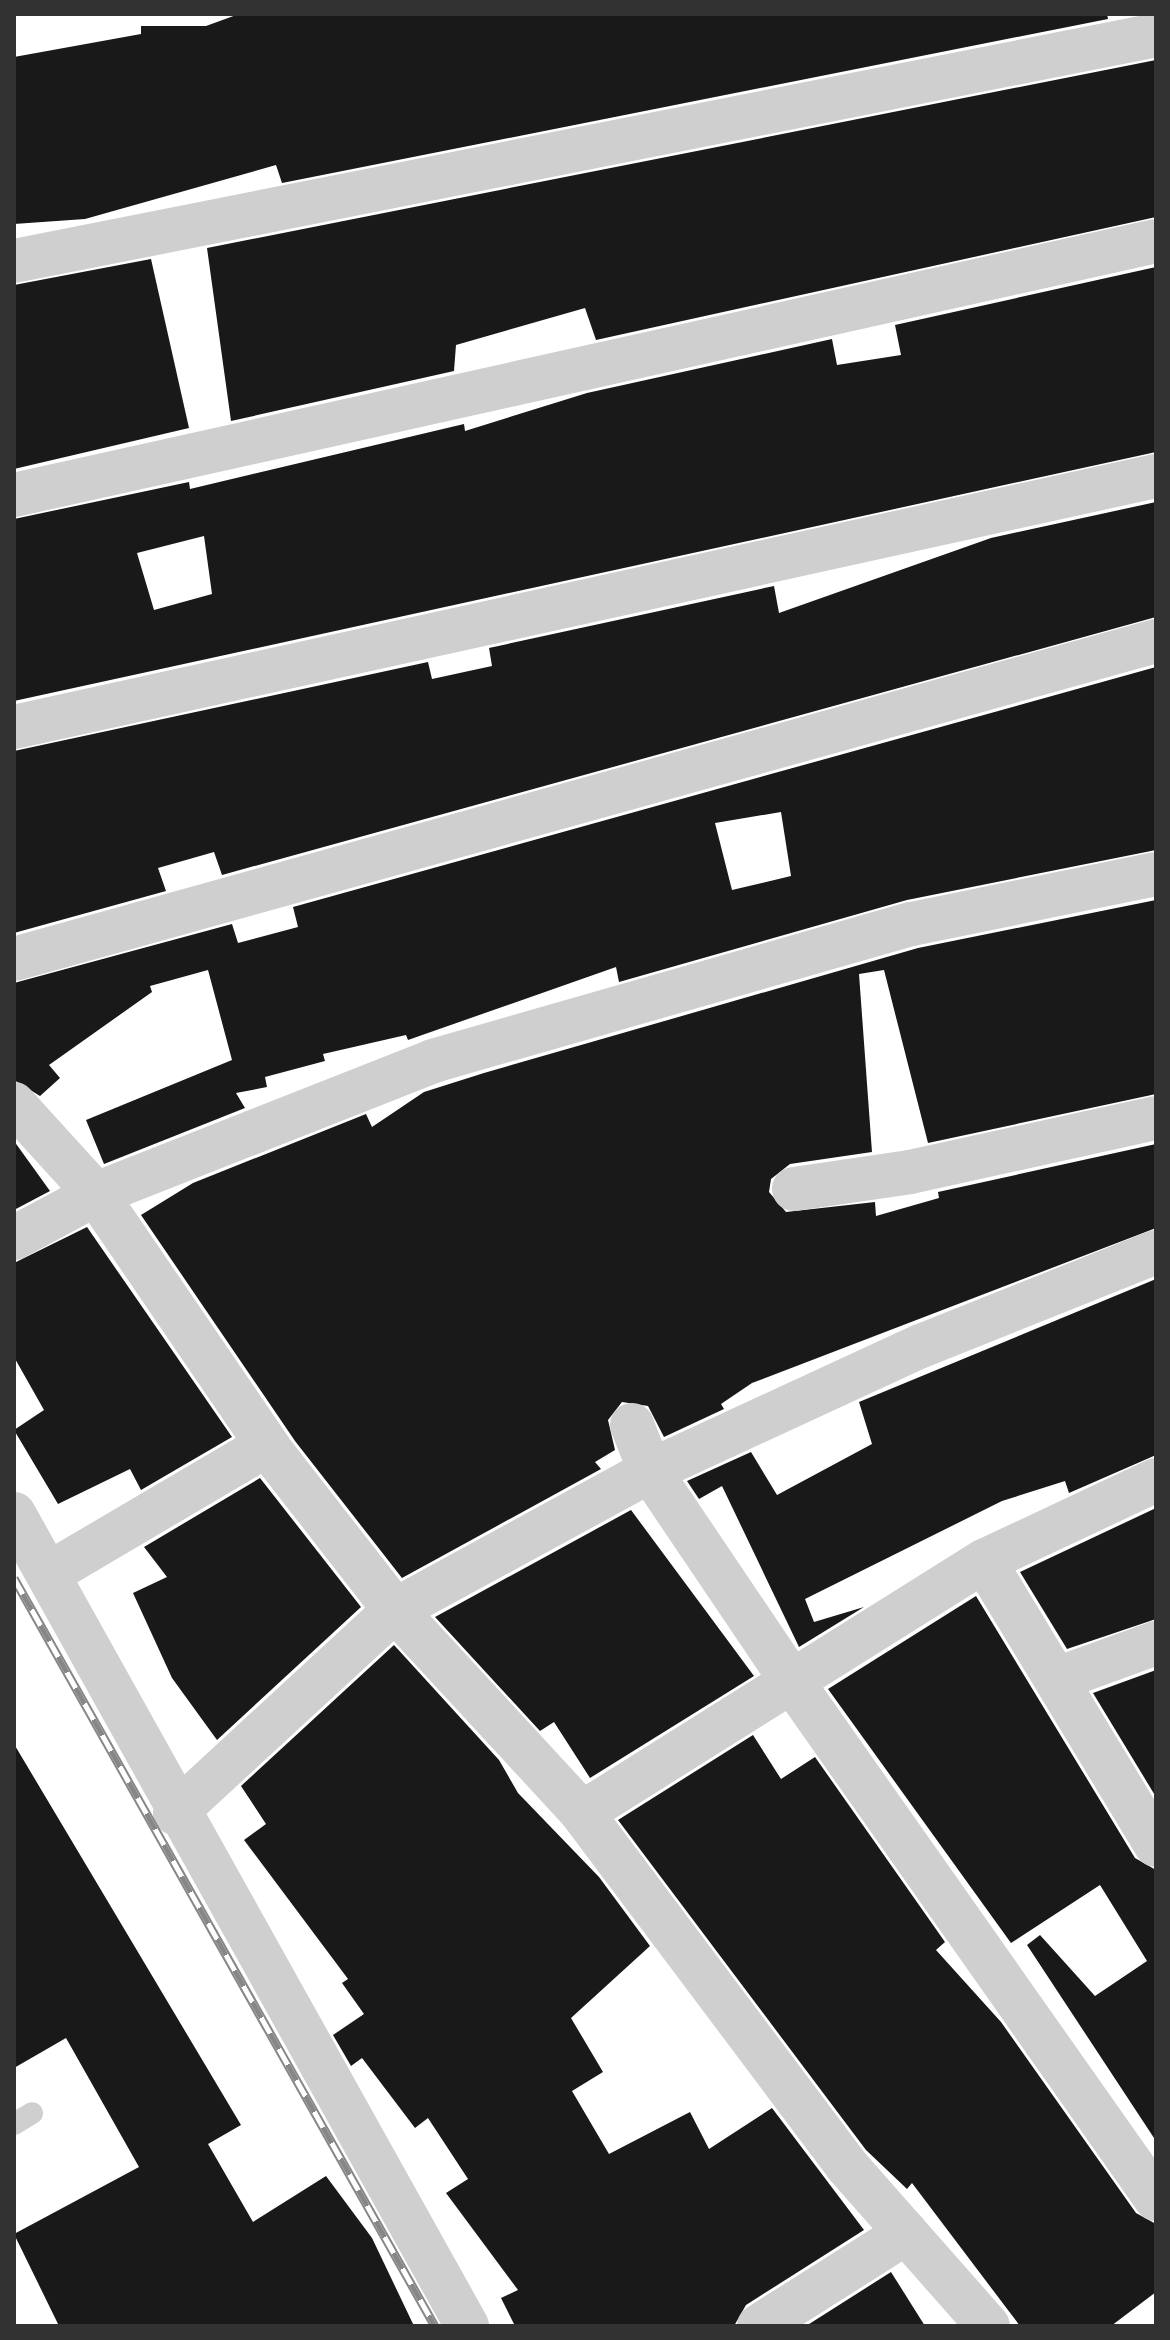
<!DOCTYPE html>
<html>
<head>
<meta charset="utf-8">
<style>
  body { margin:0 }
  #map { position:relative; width:1170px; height:2340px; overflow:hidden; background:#fff; font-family:Arial,sans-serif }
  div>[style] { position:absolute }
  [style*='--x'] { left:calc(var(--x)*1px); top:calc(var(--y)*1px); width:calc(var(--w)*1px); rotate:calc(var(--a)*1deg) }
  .building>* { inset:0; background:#191919 }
  .service>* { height:22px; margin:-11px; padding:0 11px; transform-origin:11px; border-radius:11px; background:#cfcfcf }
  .minor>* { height:44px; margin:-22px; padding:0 22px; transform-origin:22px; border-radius:22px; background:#cfcfcf }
  .rail>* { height:9px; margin-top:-4.5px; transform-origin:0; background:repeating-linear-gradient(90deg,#fff 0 18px,#878787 0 36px); box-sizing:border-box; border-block:2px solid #878787 }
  span { translate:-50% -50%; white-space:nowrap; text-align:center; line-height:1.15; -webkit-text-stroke:8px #fff; paint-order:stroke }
  .frame { position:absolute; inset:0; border:16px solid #323232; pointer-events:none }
</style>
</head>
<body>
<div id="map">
  <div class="building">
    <i style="clip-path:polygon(239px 14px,1107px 14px,1108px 19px,282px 183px,276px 165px,85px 219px,14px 224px,14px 57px,141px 34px,141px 26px,206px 26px)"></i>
    <i style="clip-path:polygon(1156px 60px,1156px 217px,596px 340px,585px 308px,456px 345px,454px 371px,231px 421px,207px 248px)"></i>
    <i style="clip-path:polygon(151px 259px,189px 428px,14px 469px,14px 285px)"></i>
    <i style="clip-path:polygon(evenodd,1156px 267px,1156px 452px,14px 701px,14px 519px,189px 482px,190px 489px,464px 424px,465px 431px,587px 393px,832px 339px,837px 365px,901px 355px,895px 325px,1156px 267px,204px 536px,212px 594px,154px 610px,137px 553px,204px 536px)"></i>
    <i style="clip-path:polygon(1156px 502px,1156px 617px,222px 875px,214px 852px,158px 868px,166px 891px,14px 933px,14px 751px,428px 662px,432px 679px,492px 666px,489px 648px,774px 586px,779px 613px,991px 538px)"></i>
    <i style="clip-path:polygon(evenodd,1156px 667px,1156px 850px,907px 900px,619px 982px,616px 967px,408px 1040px,406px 1035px,323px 1054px,325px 1061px,265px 1077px,267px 1087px,236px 1093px,245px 1108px,104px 1164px,86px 1120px,232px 1060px,208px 970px,150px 986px,152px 992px,49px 1065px,60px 1078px,40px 1096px,14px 1080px,14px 983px,232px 924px,238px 943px,298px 927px,293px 907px,1156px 667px,781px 812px,791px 876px,732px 890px,715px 823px,781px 812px)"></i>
    <i style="clip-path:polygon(1156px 900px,1156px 1094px,928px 1143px,884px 970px,859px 974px,872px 1152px,790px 1164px,771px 1179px,769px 1192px,786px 1212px,875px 1202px,876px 1216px,939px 1198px,938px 1192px,1156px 1144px,1156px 1228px,752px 1383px,721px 1404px,724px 1409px,664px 1437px,648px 1406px,622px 1402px,608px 1420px,615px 1450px,595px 1462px,601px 1469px,402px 1578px,295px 1441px,141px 1215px,193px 1183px,366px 1114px,372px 1127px,424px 1092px,484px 1073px,918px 948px)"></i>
    <i style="clip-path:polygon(14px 1141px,50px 1191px,14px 1210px)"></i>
    <i style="clip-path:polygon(87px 1227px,232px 1437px,141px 1490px,130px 1469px,58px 1504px,14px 1430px,44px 1410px,14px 1357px,14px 1263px)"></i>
    <i style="clip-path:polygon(1156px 1279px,1156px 1455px,1069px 1493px,1065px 1481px,1002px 1501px,805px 1599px,814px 1622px,864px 1607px,799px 1647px,722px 1486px,699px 1499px,687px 1481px,751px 1452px,777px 1495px,872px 1444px,859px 1402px)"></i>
    <i style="clip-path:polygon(260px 1478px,361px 1607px,217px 1740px,172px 1678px,133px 1593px,167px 1577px,144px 1547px)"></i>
    <i style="clip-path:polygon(1156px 1508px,1156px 1619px,1067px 1649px,1020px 1572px)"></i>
    <i style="clip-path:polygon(631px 1510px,754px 1676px,590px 1778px,554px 1722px,540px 1731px,435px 1617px)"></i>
    <i style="clip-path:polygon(976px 1596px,1135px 1858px,1156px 1870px,1156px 2141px,1027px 1945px,1040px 1935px,1095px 1996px,1147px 1961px,1100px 1885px,1011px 1943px,828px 1689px)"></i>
    <i style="clip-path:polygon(394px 1645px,499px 1760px,518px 1793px,599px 1877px,650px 1946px,571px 2018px,603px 2072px,572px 2091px,609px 2154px,690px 2112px,709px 2149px,772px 2108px,864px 2230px,746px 2305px,734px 2326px,515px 2326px,501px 2298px,518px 2290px,446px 2193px,468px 2179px,428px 2118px,415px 2128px,362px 2058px,351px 2066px,333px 2035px,364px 2014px,342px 1983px,348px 1979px,244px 1840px,266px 1824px,241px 1786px)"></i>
    <i style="clip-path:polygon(1156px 1670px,1156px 1797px,1093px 1693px)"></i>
    <i style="clip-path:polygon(753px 1735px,781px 1779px,815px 1757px,945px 1942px,936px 1950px,1001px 2022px,1136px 2213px,1156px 2224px,1156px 2292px,1111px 2326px,1020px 2326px,912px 2183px,907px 2189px,866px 2150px,618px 1820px)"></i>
    <i style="clip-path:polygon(14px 1744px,241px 2125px,208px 2144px,253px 2222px,326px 2176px,372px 2238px,414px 2326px,59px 2326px,14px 2234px,139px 2167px,66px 2038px,14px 2068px)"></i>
    <i style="clip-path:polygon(891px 2272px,925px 2326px,806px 2326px)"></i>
  </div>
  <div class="service">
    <i style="--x:14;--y:2124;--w:21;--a:-31"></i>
  </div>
  <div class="minor">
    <i style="--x:14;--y:261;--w:1164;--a:-11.19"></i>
    <i style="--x:14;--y:495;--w:1170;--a:-12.54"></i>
    <i style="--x:14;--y:727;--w:1169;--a:-12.4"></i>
    <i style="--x:14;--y:959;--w:1185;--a:-15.56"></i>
    <i style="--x:14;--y:1104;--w:122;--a:47.7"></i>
    <i style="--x:96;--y:1194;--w:317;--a:55.7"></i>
    <i style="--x:275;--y:1456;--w:195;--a:52.1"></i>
    <i style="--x:395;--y:1610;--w:276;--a:47.3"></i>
    <i style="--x:582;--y:1813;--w:441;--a:53.1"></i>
    <i style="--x:847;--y:2166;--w:213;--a:48.6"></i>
    <i style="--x:794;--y:1189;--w:117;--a:-8.3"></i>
    <i style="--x:910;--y:1172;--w:252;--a:-12.4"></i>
    <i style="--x:14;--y:1238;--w:93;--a:-28.2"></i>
    <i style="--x:96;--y:1194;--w:362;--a:-21.5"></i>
    <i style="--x:433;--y:1061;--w:498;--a:-16"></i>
    <i style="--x:912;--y:924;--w:249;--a:-11.6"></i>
    <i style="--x:632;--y:1425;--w:49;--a:68.6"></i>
    <i style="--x:650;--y:1471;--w:256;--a:56"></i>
    <i style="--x:793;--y:1683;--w:631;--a:54.87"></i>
    <i style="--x:14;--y:1514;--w:930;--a:60.84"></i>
    <i style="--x:984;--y:1561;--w:332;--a:58.8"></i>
    <i style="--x:48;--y:1574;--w:254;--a:-30.5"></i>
    <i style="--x:1060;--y:1678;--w:102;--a:-20"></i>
    <i style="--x:175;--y:1813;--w:299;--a:-42.7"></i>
    <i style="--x:395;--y:1610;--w:290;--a:-28.6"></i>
    <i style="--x:650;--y:1471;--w:298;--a:-24.8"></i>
    <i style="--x:921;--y:1346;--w:253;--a:-21.8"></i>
    <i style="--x:582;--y:1813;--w:474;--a:-32.1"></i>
    <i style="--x:984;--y:1561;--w:190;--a:-25.2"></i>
    <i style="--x:759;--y:2326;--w:174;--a:-32.3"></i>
  </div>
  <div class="rail">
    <i style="--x:14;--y:1578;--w:858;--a:60.63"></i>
  </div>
  <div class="frame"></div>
</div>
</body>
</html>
